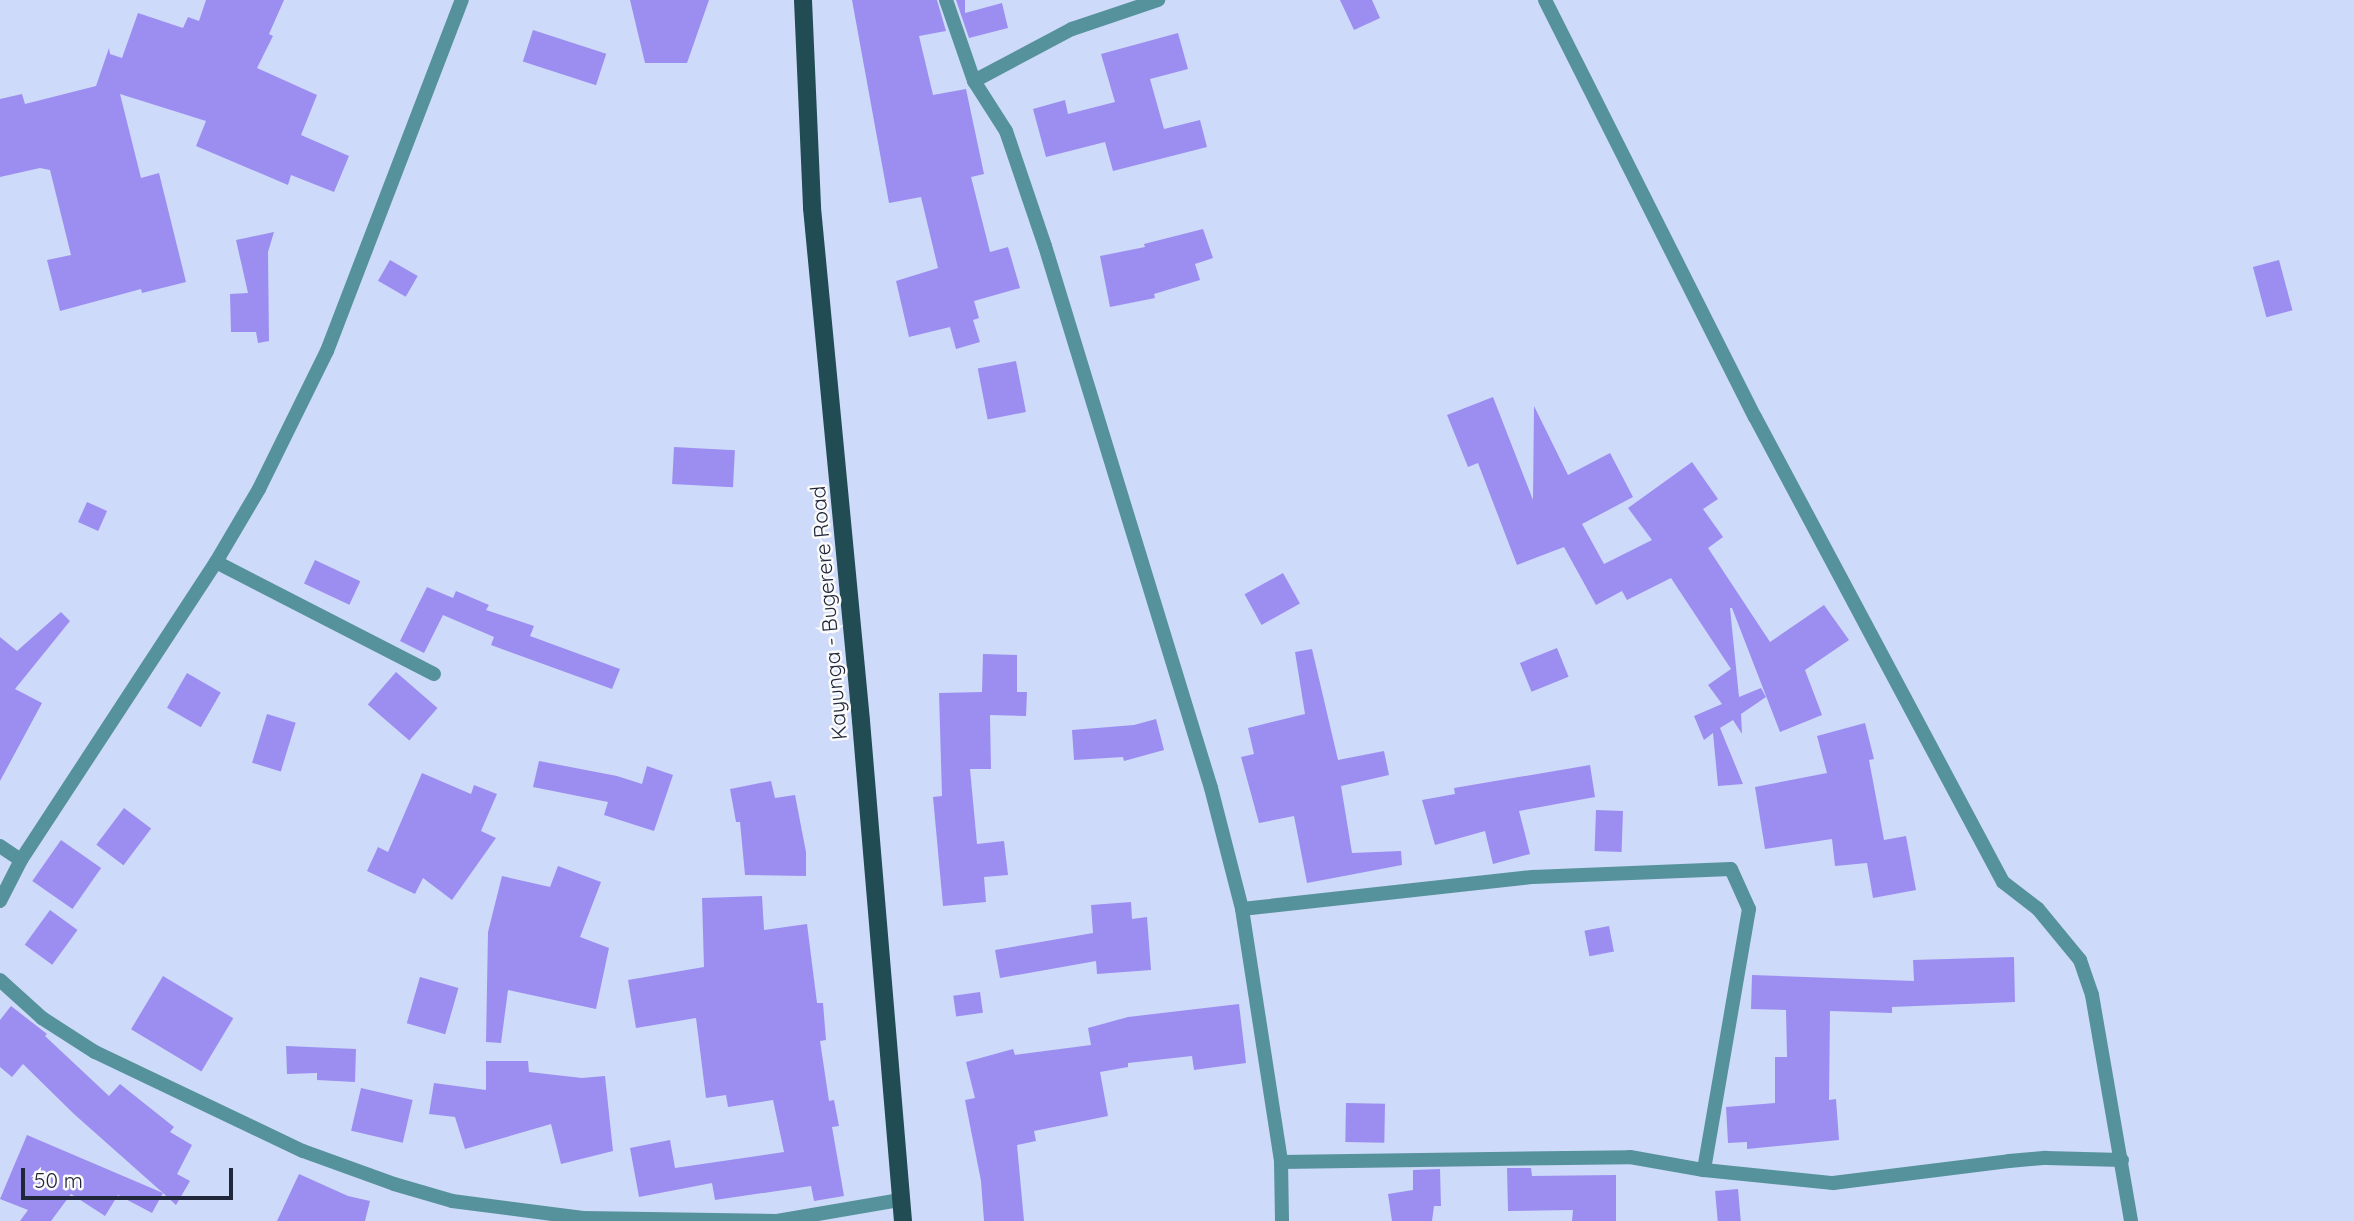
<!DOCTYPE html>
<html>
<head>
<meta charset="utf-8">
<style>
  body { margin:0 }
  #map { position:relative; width:2354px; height:1221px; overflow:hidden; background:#cedaf9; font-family:Quicksand,sans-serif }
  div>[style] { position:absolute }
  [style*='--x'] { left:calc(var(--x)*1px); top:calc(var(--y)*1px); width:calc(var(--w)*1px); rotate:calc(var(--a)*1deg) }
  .building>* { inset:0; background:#9c8ef1; transform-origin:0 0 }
  .minor>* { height:14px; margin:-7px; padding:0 7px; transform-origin:7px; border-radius:7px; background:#56929c }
  .primary>* { height:18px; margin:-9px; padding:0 9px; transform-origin:9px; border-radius:9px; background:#214c53 }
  span { translate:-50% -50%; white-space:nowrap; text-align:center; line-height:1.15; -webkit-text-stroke:5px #fbfbfb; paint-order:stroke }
  .street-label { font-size:21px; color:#20273a }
  .scale { position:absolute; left:21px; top:1168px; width:212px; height:32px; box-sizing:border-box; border:4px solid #20273a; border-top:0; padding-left:9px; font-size:21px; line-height:24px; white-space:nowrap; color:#20273a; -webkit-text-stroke:5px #fbfbfb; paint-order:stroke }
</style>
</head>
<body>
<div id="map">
  <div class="building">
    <i style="clip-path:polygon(206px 0,284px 0,269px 34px,273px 36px,257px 68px,317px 95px,301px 135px,349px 156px,334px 192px,291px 175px,288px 185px,196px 146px,206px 121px,120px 94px,141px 178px,159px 173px,186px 282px,142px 293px,141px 289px,60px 311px,47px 260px,71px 255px,50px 170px,40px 168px,0 177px,0 99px,22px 94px,25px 104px,96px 86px,109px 48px,110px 54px,122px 58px,138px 13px,183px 28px,188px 17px,199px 21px)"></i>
    <i style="clip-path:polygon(630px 0,709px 0,687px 63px,645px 63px)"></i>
    <i style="clip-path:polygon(852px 0,937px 0,946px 31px,919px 36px,933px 95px,966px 89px,984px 174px,971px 177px,990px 252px,1008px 247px,1020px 288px,974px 301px,979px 318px,973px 320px,980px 342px,956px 349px,950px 327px,909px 337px,896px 281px,938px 268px,921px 197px,889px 203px)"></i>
    <i style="clip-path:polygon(956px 0,965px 0,965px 13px,1002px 3px,1008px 28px,969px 38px)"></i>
    <i style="clip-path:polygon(1340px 0,1372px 0,1380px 18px,1354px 30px)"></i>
    <i style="left:533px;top:30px;width:77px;height:33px;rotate:18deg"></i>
    <i style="clip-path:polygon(1178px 33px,1188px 69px,1150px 79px,1164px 129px,1200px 120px,1207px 147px,1113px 171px,1105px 142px,1046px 157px,1033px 109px,1065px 100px,1068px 114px,1115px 102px,1101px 54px)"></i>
    <i style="clip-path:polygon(1203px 229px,1213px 258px,1195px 264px,1200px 280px,1154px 294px,1155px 298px,1110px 307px,1100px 256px,1145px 247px,1144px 244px)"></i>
    <i style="clip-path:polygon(274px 232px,268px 252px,269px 341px,258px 343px,256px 332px,231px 332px,230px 294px,248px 293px,236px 240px)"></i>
    <i style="left:390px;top:260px;width:32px;height:24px;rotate:30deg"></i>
    <i style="left:2279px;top:260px;width:52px;height:27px;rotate:75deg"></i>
    <i style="left:1016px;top:361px;width:52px;height:39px;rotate:79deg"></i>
    <i style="clip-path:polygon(1493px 397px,1533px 500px,1534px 406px,1568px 475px,1610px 453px,1633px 497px,1582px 524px,1604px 564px,1652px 540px,1628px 508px,1692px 462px,1718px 499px,1703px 509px,1723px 537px,1708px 548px,1770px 642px,1824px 605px,1849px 640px,1805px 670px,1822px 715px,1780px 732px,1732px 608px,1730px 608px,1739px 697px,1761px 688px,1766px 697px,1741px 714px,1742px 734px,1733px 720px,1720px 728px,1743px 784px,1718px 786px,1713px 733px,1704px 740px,1694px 716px,1722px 704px,1708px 685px,1731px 669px,1671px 578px,1627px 600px,1622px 591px,1596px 605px,1564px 547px,1517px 565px,1478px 463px,1468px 467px,1447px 415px)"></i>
    <i style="left:674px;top:447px;width:61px;height:37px;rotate:3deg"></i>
    <i style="left:87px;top:502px;width:22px;height:22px;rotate:24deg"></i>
    <i style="left:315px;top:560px;width:50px;height:26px;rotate:25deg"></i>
    <i style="left:1283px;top:573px;width:35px;height:44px;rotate:61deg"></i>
    <i style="clip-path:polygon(427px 587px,453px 598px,456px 591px,489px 605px,486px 610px,534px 626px,530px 636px,620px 669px,612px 689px,491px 645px,494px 637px,443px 615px,424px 653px,400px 641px)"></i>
    <i style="clip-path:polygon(61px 612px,70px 621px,15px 689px,42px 703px,0 781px,0 637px,17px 651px)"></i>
    <i style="left:1557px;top:648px;width:31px;height:40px;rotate:68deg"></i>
    <i style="clip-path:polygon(1312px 649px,1338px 760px,1384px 751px,1389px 775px,1341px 786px,1352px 853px,1401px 851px,1402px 865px,1307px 883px,1294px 816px,1259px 823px,1241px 757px,1254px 754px,1248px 728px,1305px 714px,1295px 652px)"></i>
    <i style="clip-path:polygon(983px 654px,1017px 655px,1017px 692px,1027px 692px,1026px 716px,990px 715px,991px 769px,970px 769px,977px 844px,1004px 841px,1008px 875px,984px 877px,986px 902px,943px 906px,933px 797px,942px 796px,939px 693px,982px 692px)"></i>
    <i style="left:396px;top:672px;width:55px;height:43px;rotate:41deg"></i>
    <i style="left:187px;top:673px;width:39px;height:40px;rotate:30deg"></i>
    <i style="left:267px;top:714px;width:30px;height:51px;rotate:17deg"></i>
    <i style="clip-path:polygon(1156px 719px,1164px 750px,1124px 761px,1123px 757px,1074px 760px,1072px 730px,1134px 725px)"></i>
    <i style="clip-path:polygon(1865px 723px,1874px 759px,1869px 760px,1884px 840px,1906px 836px,1916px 890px,1873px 898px,1867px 863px,1835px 866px,1832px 839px,1765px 849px,1755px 787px,1827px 773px,1817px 736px)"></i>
    <i style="clip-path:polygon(539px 761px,617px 776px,642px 784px,647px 766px,673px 775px,654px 831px,604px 815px,608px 802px,533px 787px)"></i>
    <i style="clip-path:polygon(1590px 765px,1595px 797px,1519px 811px,1530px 854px,1493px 864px,1485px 831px,1435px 845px,1422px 800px,1455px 794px,1454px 788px)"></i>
    <i style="clip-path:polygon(422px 773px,471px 794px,474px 785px,497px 794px,481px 831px,496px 838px,452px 900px,423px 878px,415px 894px,367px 871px,378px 847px,388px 852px)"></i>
    <i style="clip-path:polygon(771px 781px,775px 798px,795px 795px,806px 852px,806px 876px,745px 875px,740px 822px,736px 822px,730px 789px)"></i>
    <i style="left:124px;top:808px;width:34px;height:46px;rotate:37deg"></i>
    <i style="left:1596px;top:810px;width:27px;height:41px;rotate:2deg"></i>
    <i style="left:61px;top:840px;width:49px;height:50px;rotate:35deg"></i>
    <i style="clip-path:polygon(558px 866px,601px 882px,580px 937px,609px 948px,596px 1009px,508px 990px,501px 1043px,486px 1042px,488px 932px,502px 876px,550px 887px)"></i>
    <i style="clip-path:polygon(762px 896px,764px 930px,807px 924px,817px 1003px,823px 1003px,826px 1040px,820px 1041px,829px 1101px,834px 1100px,839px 1126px,832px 1127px,844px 1196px,814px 1201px,811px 1186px,715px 1200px,712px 1183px,639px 1197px,630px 1148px,670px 1140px,675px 1168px,784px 1152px,773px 1100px,728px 1107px,726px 1095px,706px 1098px,696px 1018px,636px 1028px,628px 980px,704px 967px,702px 898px)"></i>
    <i style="clip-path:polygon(1131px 902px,1132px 919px,1147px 917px,1151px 970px,1097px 974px,1096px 961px,1000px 978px,995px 950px,1093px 933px,1091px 905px)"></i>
    <i style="left:50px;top:910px;width:34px;height:43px;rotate:36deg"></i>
    <i style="left:1609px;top:926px;width:26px;height:25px;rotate:79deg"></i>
    <i style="clip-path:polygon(2014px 957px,2015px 1002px,1892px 1007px,1892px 1013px,1830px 1011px,1829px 1100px,1836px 1099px,1839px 1140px,1747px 1149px,1747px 1142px,1728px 1143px,1726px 1107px,1775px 1103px,1775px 1057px,1787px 1057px,1786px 1010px,1751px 1009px,1752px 975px,1914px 981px,1913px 960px)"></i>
    <i style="left:163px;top:976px;width:82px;height:62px;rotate:31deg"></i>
    <i style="left:420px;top:977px;width:40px;height:48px;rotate:16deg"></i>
    <i style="left:980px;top:992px;width:21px;height:27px;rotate:82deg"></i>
    <i style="clip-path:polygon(1239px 1004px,1246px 1063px,1194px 1070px,1192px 1056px,1128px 1063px,1128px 1067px,1100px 1072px,1108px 1116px,1034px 1131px,1036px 1141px,1017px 1145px,1024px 1221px,984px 1221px,981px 1181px,965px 1100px,975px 1098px,966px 1062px,1013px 1049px,1015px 1055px,1091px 1045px,1088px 1028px,1128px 1017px)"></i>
    <i style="clip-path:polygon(11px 1006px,47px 1034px,45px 1036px,109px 1096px,120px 1084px,174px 1127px,170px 1132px,192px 1145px,177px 1174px,190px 1181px,176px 1205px,163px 1193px,152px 1213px,118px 1195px,105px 1216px,71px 1194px,51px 1221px,20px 1221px,28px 1210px,0 1199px,27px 1135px,163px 1193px,74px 1114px,23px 1064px,12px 1077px,0 1067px,0 1020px)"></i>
    <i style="clip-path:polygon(286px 1046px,356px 1049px,355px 1082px,317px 1080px,317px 1073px,287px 1074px)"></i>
    <i style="clip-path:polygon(486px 1061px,528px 1061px,529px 1072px,582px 1078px,605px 1076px,613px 1151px,561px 1164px,551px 1124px,465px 1149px,455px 1117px,429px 1114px,434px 1083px,486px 1090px)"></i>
    <i style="left:361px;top:1088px;width:53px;height:44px;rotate:13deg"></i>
    <i style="left:1346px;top:1103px;width:39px;height:39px;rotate:1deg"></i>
    <i style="clip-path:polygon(1507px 1168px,1531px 1168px,1532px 1176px,1616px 1175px,1616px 1221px,1572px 1221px,1573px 1210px,1508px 1211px)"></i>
    <i style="clip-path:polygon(1440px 1169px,1441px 1206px,1434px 1206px,1432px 1221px,1392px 1221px,1388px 1194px,1413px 1190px,1413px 1170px)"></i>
    <i style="clip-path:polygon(299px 1174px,348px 1196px,370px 1201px,365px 1221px,277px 1221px)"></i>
    <i style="left:1738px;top:1189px;width:32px;height:23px;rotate:85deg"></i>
  </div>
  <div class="minor">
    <i style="--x:946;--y:0;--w:86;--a:70.9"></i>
    <i style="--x:974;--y:81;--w:59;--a:57.4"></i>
    <i style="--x:1006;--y:131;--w:121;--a:71.3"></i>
    <i style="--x:1045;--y:246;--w:567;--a:72.97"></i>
    <i style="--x:1211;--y:788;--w:125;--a:75.6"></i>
    <i style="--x:1242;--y:909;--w:256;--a:81.2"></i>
    <i style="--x:1281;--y:1162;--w:59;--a:89"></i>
    <i style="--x:1545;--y:0;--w:467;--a:63.3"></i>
    <i style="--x:1755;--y:417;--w:527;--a:61.93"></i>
    <i style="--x:2003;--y:882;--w:44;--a:37.6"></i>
    <i style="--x:2038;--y:909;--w:66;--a:50.5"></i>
    <i style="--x:2080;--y:960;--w:37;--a:71"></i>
    <i style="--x:2092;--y:995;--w:229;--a:80.2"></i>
    <i style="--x:974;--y:81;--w:111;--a:-28"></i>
    <i style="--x:1072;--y:29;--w:91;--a:-18.6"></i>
    <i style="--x:216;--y:562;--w:245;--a:27.2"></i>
    <i style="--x:0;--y:846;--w:25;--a:34"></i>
    <i style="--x:0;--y:901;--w:46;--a:-62.9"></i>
    <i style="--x:21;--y:860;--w:356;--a:-56.8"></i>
    <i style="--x:216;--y:562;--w:85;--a:-59.5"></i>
    <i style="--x:259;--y:489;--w:154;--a:-63.8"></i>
    <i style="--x:327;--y:351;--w:376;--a:-69"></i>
    <i style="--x:1242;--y:909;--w:293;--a:-6.3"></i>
    <i style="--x:1533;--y:877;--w:198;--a:-2.3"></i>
    <i style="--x:1731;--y:869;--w:44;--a:65.8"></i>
    <i style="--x:1749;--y:909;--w:265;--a:99.8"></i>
    <i style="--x:0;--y:980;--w:57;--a:42.1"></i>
    <i style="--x:42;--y:1018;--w:63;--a:32.7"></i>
    <i style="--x:95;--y:1052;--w:230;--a:25.5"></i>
    <i style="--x:303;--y:1151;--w:97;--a:19.9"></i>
    <i style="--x:394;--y:1184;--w:60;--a:16.3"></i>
    <i style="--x:452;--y:1201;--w:132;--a:7.4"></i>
    <i style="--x:583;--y:1218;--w:194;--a:0.9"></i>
    <i style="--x:777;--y:1221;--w:125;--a:-9.7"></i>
    <i style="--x:1281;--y:1162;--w:349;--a:-0.8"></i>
    <i style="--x:1630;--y:1157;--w:75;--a:10"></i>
    <i style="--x:1704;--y:1170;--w:130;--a:5.8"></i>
    <i style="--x:1833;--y:1183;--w:177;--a:-7.1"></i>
    <i style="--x:2009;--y:1161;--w:37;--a:-5"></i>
    <i style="--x:2046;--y:1158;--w:76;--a:1.5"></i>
  </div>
  <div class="primary">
    <i style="--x:803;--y:0;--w:208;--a:87.5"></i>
    <i style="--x:812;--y:208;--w:515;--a:84.54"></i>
    <i style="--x:861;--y:721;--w:502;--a:85.2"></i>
  </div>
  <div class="street-label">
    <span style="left:828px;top:613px;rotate:-95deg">Kayunga - Bugerere Road</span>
  </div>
  <div class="scale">50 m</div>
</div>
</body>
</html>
